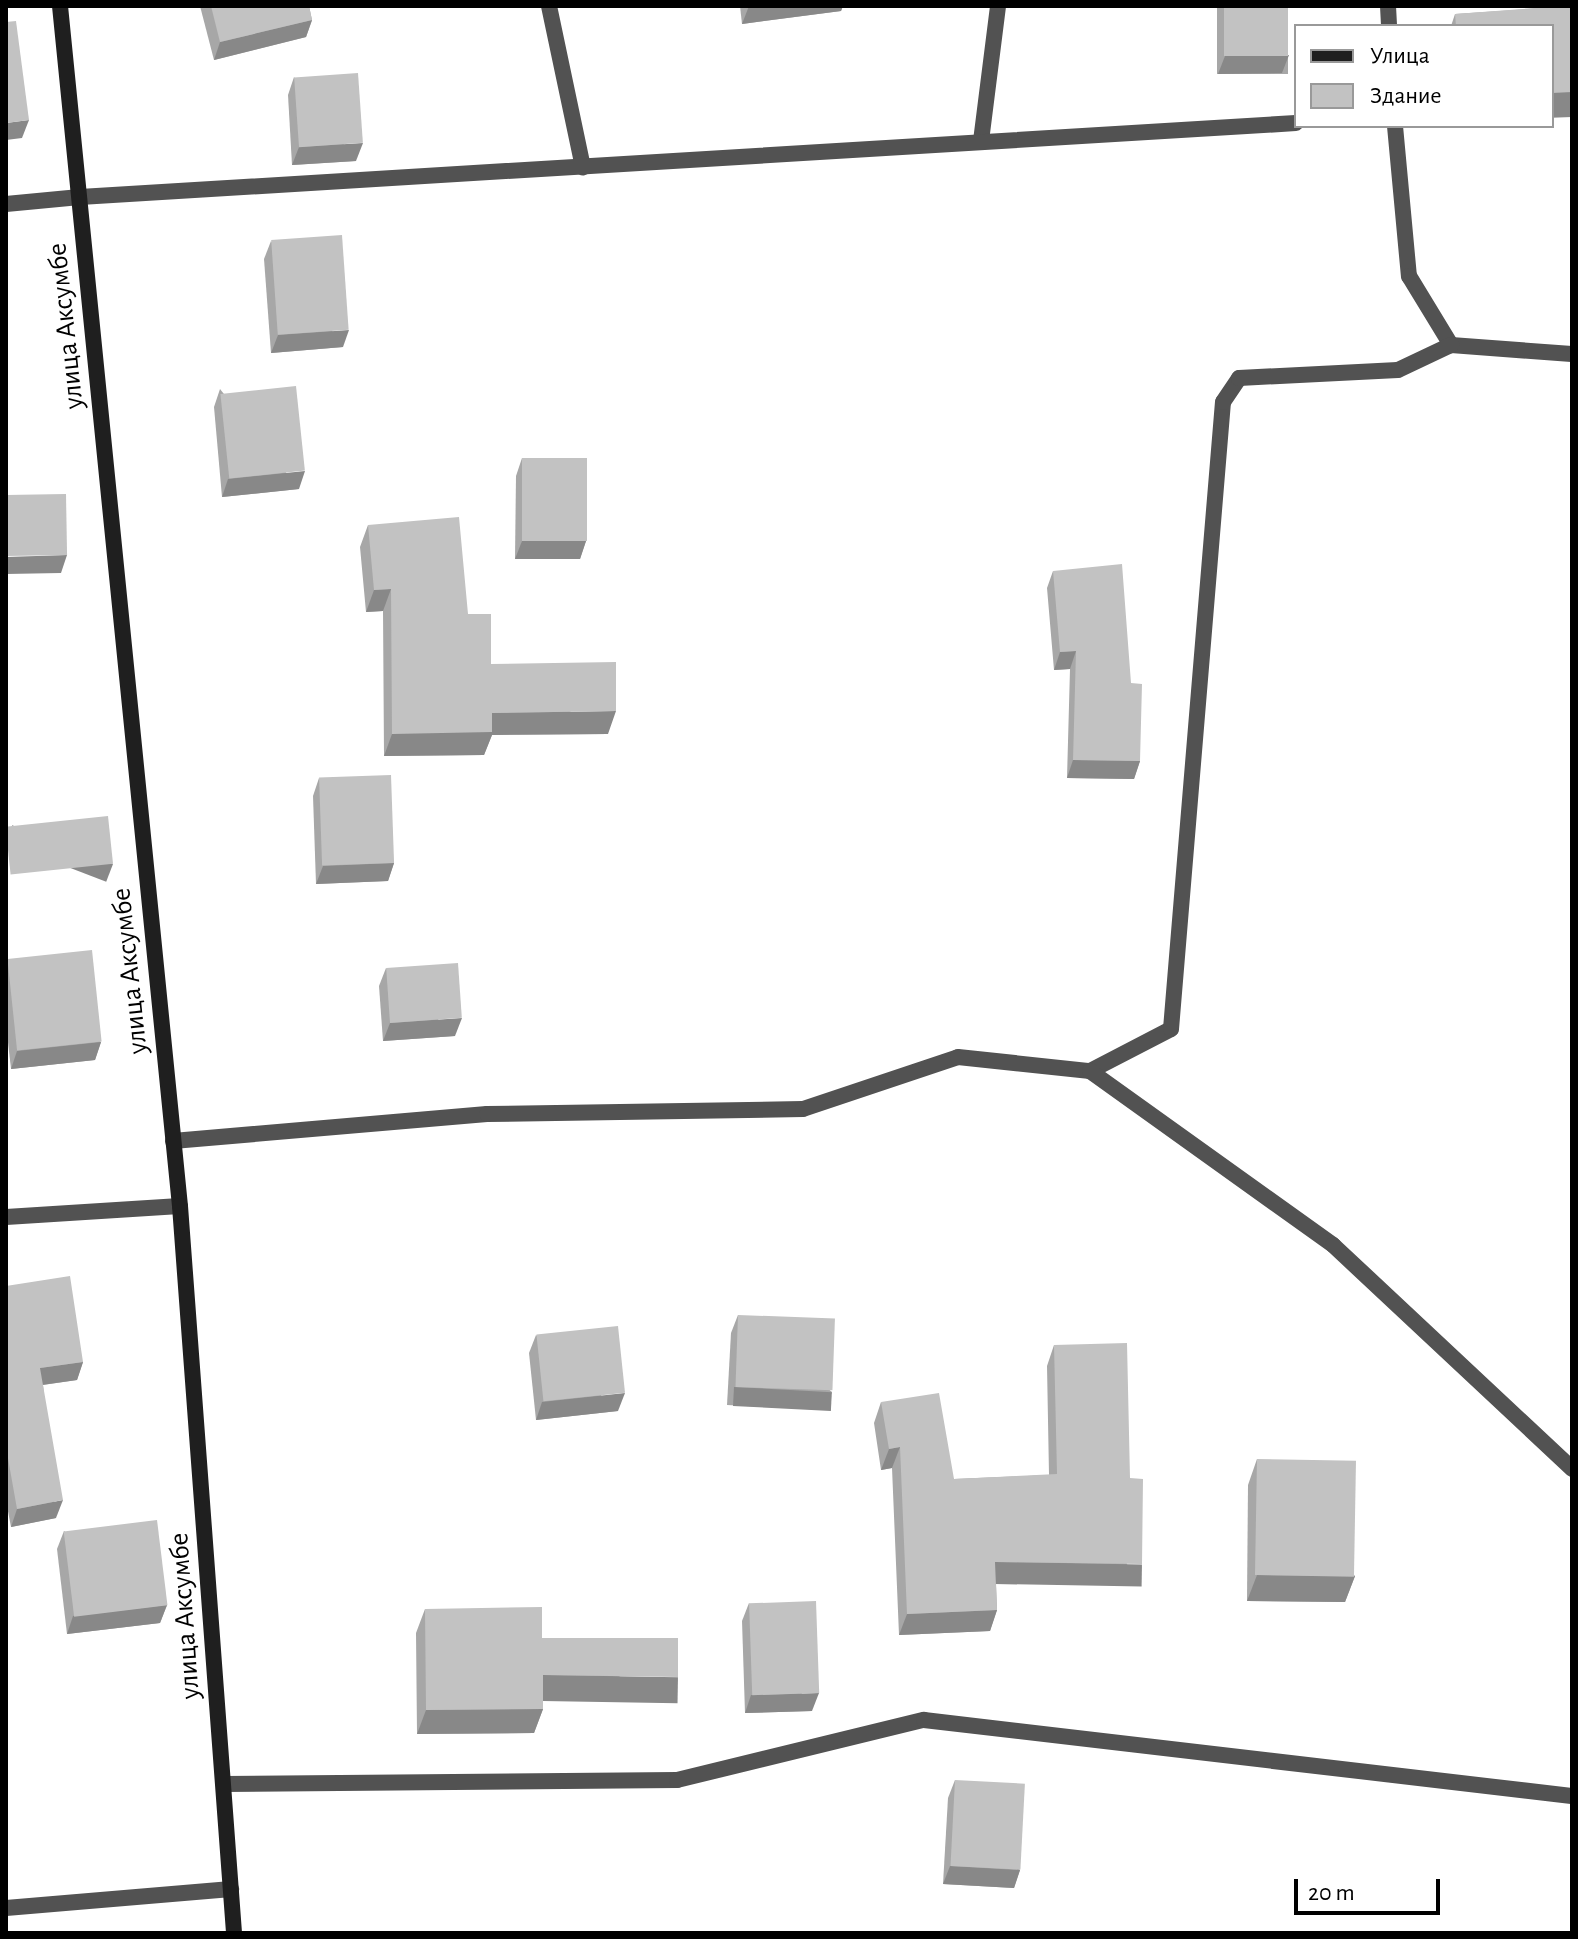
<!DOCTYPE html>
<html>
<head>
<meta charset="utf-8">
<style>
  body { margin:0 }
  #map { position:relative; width:1578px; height:1939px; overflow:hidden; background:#fff; font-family:"Alegreya Sans",sans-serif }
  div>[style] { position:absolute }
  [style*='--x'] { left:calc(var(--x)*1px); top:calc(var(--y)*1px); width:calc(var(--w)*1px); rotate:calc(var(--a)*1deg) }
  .lane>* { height:16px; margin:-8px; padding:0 8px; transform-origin:8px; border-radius:8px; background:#525252 }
  .street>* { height:16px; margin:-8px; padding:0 8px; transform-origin:8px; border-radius:8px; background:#525252 }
  .secondary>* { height:16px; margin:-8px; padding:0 8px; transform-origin:8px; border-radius:8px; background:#1f1f1f }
  .wall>* { inset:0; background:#a7a7a7; transform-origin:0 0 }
  .shaded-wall>* { inset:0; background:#888; transform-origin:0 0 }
  .building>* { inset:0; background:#c2c2c2; transform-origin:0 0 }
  span { translate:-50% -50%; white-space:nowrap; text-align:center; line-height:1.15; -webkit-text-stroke:6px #fff; paint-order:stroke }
  .street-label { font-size:28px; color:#000 }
  .frame { position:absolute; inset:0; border:8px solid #000; pointer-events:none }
  .legend { position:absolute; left:1294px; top:24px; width:260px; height:104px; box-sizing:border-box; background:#fff; border:2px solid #999; margin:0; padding:10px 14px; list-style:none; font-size:24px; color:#000 }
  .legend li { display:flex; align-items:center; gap:16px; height:40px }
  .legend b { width:40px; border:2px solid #999 }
  .scale { position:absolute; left:1294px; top:1879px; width:146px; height:36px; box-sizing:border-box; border:4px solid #000; border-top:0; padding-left:10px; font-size:24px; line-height:28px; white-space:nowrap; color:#000; -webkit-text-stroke:6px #fff; paint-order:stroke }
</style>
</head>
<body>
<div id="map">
  <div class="lane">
    <i style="--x:6;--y:204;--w:74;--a:-5.4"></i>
    <i style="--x:6;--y:1908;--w:226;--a:-4.8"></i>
  </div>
  <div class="street">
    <i style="--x:549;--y:6;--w:165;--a:78.1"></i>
    <i style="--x:1388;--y:6;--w:20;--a:87"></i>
    <i style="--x:1395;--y:126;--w:151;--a:84.7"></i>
    <i style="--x:1409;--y:276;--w:81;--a:58.7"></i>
    <i style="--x:1451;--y:345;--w:121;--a:4.3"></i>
    <i style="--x:981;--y:141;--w:136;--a:-82.8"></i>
    <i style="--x:80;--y:197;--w:1218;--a:-3.48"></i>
    <i style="--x:1090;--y:1071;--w:91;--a:-27.4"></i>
    <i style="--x:1171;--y:1029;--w:629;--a:-85.26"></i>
    <i style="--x:1223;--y:402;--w:29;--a:-56"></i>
    <i style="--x:1239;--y:378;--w:159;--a:-2.9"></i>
    <i style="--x:1398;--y:370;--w:59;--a:-25.3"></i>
    <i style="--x:173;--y:1141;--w:315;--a:-4.9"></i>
    <i style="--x:487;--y:1114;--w:316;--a:-0.9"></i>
    <i style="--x:803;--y:1109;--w:163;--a:-18.5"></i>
    <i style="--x:958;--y:1057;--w:133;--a:6.1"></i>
    <i style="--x:1090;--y:1071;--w:299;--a:35.6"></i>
    <i style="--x:1333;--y:1245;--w:328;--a:43.1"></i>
    <i style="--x:6;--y:1217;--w:174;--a:-3.6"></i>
    <i style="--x:224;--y:1784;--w:453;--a:-0.5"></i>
    <i style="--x:677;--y:1780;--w:254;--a:-13.7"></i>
    <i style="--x:924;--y:1720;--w:652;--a:6.69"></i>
  </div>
  <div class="secondary">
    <i style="--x:60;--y:6;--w:1206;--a:84.29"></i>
    <i style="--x:180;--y:1206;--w:729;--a:85.75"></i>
  </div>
  <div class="wall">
    <i style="clip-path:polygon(200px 6px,309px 6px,312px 20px,306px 37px,214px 60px)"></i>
    <i style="clip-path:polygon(740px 6px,843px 6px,841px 11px,742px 24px)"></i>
    <i style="left:1217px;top:6px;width:71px;height:68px"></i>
    <i style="clip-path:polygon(1572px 6px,1572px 117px,1552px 118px,1552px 26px,1451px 26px,1455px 14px)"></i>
    <i style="clip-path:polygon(294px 77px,356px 161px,292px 165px,288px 95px)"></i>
    <i style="clip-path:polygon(271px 241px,343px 347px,271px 353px,264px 259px)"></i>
    <i style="clip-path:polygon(220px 389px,299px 489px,222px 497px,214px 407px)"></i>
    <i style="clip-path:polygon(522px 458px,586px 541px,580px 559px,515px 559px,516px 476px)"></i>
    <i style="clip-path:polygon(368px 525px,468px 614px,491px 664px,608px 734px,492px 735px,484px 755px,384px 756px,383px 611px,366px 612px,360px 547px)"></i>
    <i style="clip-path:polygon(1053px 571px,1131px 683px,1140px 761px,1134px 779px,1067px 778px,1070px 669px,1054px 670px,1047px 588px)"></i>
    <i style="clip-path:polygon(319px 778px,394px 863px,388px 881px,316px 884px,313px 796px)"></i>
    <i style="clip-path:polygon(7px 959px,101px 1042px,95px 1060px,11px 1069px,6px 1025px,6px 963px)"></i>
    <i style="clip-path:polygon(386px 968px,455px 1036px,383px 1041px,379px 986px)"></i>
    <i style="clip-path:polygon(6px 1286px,83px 1362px,77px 1380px,43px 1385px,56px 1518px,11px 1527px,6px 1501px)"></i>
    <i style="clip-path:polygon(738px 1315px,832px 1392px,825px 1410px,727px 1405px,731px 1333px)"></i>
    <i style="clip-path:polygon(1572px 1325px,1572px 1369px,1571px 1369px)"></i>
    <i style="clip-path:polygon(536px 1335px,618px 1411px,536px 1420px,529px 1353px)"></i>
    <i style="clip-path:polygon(1054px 1345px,1134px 1585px,996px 1583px,997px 1610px,990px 1631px,899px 1635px,892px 1468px,881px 1470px,874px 1423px,881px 1402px,954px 1479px,1049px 1475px,1047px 1366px)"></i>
    <i style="clip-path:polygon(1257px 1459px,1355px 1576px,1345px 1602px,1247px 1601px,1248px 1485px)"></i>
    <i style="clip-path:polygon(64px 1531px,167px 1605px,160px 1623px,67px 1634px,57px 1549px)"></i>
    <i style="clip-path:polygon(749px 1603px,812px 1711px,745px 1713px,742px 1621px)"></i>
    <i style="clip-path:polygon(425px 1609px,542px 1638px,669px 1701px,543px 1700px,543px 1709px,534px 1733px,417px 1734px,416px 1633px)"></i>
    <i style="clip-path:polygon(955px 1780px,1020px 1870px,1014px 1888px,943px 1884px,948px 1798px)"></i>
  </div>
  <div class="shaded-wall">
    <i style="clip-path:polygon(749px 6px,843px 6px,841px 11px,742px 24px)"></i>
    <i style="clip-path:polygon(312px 20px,306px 37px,214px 60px,220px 42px)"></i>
    <i style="clip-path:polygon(1289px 55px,1282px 73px,1218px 74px,1225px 56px)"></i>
    <i style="left:1572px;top:92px;width:25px;height:20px;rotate:90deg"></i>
    <i style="clip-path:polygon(29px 120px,22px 138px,6px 140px,6px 123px)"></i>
    <i style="clip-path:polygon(363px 143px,356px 161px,292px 165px,299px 147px)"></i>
    <i style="clip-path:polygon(349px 330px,343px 347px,271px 353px,278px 335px)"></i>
    <i style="clip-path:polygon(305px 471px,299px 489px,222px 497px,228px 479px)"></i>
    <i style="clip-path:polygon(522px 541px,586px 541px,580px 559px,515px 559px)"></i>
    <i style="clip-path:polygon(67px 555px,61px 573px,6px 574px,6px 557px)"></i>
    <i style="clip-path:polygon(391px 589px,383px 611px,366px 612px,374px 590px)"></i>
    <i style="clip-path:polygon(1076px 651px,1070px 669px,1054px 670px,1060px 652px)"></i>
    <i style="clip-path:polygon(616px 711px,608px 734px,492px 735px,484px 755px,384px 756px,392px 734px,492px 713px)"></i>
    <i style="clip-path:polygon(1073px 760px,1140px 761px,1134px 779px,1067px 778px)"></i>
    <i style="clip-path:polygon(394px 863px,388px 881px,316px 884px,323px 866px)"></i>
    <i style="left:113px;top:864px;width:19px;height:108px;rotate:111deg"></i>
    <i style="clip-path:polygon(462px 1018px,455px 1036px,383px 1041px,390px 1023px)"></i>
    <i style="clip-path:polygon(101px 1042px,95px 1060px,11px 1069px,17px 1051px)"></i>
    <i style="clip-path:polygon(83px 1362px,77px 1380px,34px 1386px,40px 1368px)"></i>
    <i style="left:734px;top:1387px;width:98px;height:19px;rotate:3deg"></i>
    <i style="clip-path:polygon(625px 1393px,618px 1411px,536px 1420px,542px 1402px)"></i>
    <i style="clip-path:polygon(900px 1447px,892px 1468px,881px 1470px,889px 1449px)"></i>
    <i style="clip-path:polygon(63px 1500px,56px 1518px,11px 1527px,17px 1509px)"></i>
    <i style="left:995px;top:1562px;width:147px;height:22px;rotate:1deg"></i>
    <i style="clip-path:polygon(1257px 1575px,1355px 1576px,1345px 1602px,1247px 1601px)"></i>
    <i style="clip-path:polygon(167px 1605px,160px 1623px,67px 1634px,73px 1616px)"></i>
    <i style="clip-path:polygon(997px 1610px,990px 1631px,899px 1635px,907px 1614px)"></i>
    <i style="left:543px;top:1675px;width:135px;height:26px;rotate:1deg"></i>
    <i style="clip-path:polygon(819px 1693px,812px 1711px,745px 1713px,751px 1695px)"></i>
    <i style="clip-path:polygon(543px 1709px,534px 1733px,417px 1734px,426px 1710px)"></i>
    <i style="clip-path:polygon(950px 1866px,1020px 1870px,1014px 1888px,943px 1884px)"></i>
  </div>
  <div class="building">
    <i style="clip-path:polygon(211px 6px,309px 6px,312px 20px,220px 42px)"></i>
    <i style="left:1224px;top:6px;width:64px;height:50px"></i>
    <i style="clip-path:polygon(1562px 6px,1572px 6px,1572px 92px,1552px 93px,1552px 26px,1456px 26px,1455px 14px)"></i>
    <i style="clip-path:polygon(16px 21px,29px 120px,6px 123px,6px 22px)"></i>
    <i style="left:358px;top:73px;width:70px;height:64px;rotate:86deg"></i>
    <i style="left:342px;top:235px;width:95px;height:71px;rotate:86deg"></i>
    <i style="left:296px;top:386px;width:85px;height:76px;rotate:84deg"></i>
    <i style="left:522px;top:458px;width:65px;height:83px"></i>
    <i style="left:66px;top:494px;width:61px;height:60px;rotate:89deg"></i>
    <i style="clip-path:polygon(459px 517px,468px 614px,491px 614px,491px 664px,616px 662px,616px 711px,492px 713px,492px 732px,392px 734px,391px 589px,374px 590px,368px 525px)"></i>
    <i style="clip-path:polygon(1122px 564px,1131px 683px,1142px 684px,1140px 761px,1073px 760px,1076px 651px,1060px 652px,1053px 571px)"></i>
    <i style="left:391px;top:775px;width:88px;height:72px;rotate:88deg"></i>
    <i style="left:108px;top:816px;width:48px;height:103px;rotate:84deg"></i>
    <i style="left:92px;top:950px;width:92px;height:85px;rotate:84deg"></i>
    <i style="left:458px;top:963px;width:55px;height:72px;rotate:86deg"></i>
    <i style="clip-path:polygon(70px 1276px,83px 1362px,40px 1368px,63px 1500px,17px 1509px,6px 1447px,6px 1286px)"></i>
    <i style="left:738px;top:1315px;width:97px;height:72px;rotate:2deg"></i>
    <i style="left:618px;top:1326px;width:67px;height:82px;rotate:84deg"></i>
    <i style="clip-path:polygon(1127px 1343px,1130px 1478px,1143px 1479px,1142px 1564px,995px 1562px,997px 1610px,907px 1614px,900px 1447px,889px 1449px,881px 1402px,939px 1393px,954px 1479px,1057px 1474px,1054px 1345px)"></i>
    <i style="left:1257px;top:1459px;width:99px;height:116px;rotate:1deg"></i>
    <i style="left:157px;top:1520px;width:86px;height:94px;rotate:83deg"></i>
    <i style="left:816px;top:1601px;width:92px;height:67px;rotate:88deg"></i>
    <i style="clip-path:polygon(542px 1607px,542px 1638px,678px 1638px,678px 1677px,543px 1675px,543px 1709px,426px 1710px,425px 1609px)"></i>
    <i style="left:955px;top:1780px;width:70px;height:86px;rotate:3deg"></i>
  </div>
  <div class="street-label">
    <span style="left:66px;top:326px;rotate:-96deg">улица Аксумбе</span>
    <span style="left:130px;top:971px;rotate:-96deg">улица Аксумбе</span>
    <span style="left:185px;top:1616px;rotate:-94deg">улица Аксумбе</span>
  </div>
  <div class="frame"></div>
  <ul class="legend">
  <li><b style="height:10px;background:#1f1f1f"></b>Улица</li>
  <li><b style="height:22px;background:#c2c2c2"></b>Здание</li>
  </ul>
  <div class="scale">20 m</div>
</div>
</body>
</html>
